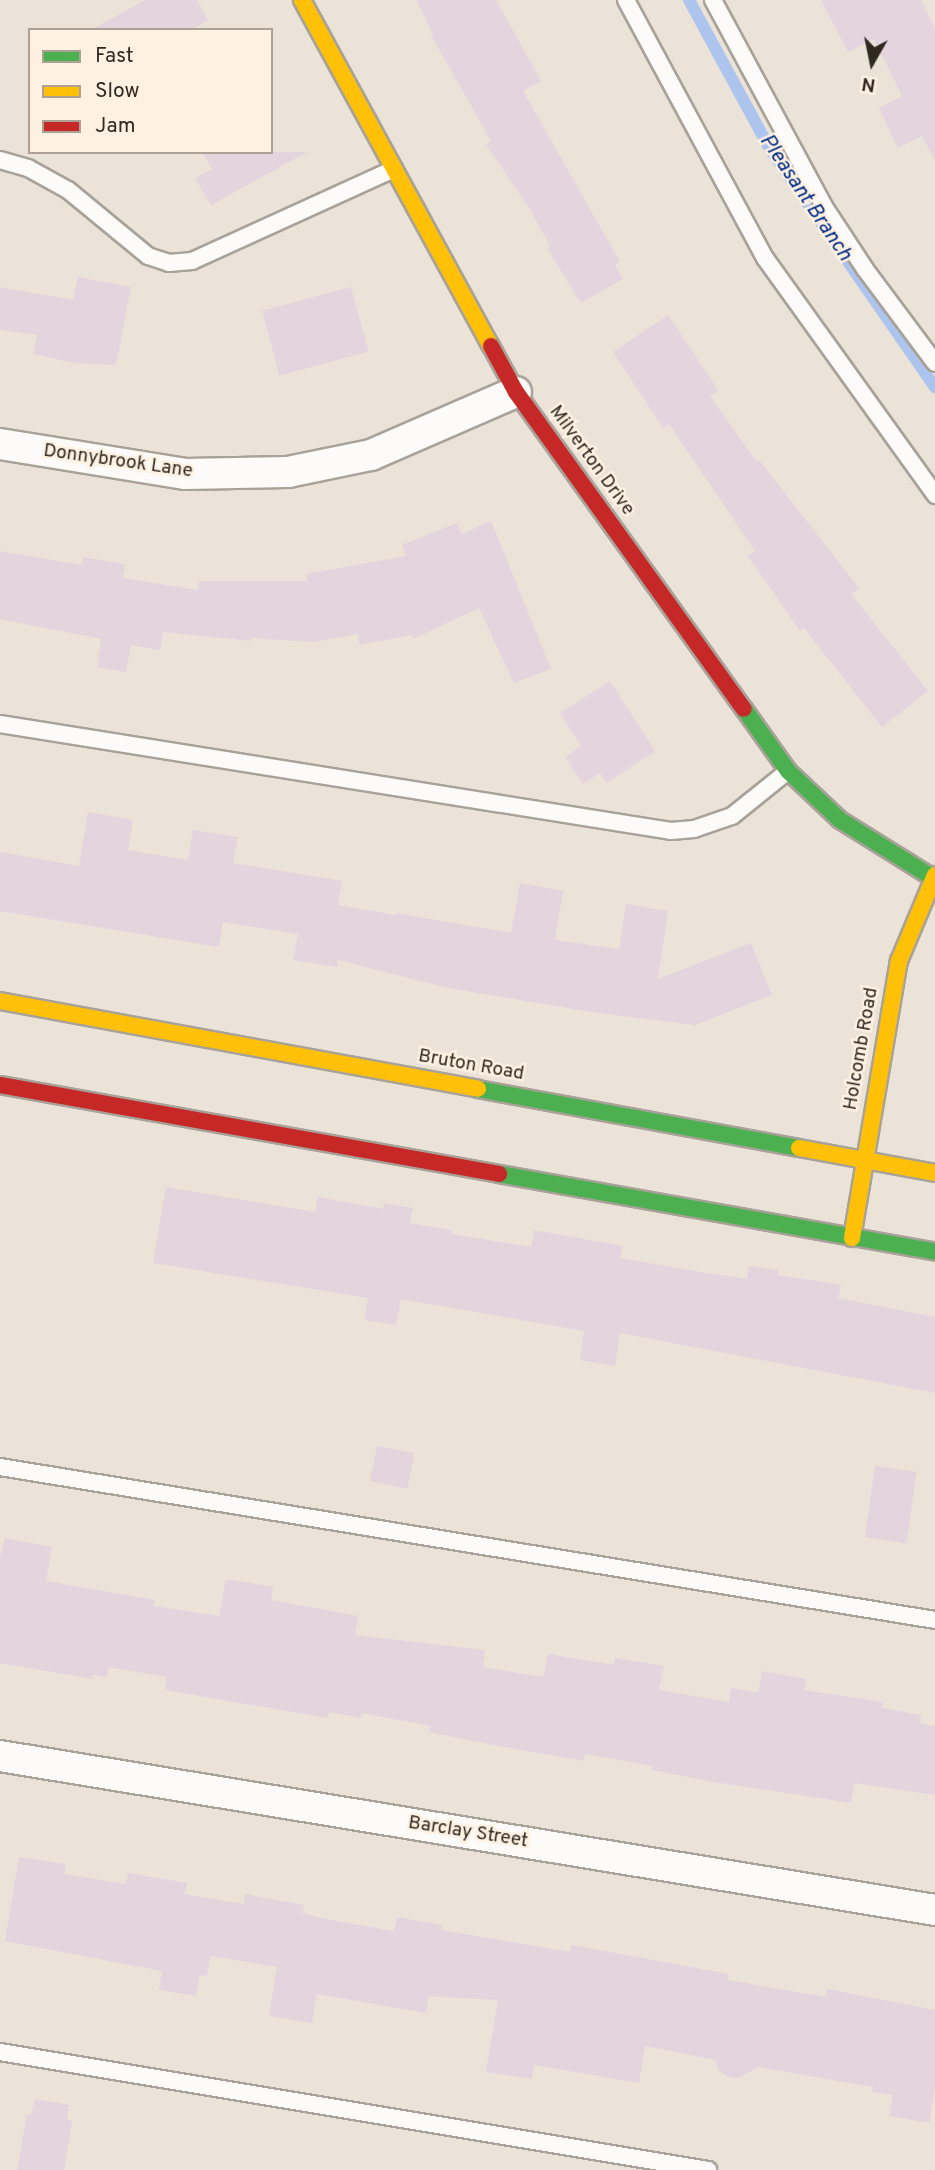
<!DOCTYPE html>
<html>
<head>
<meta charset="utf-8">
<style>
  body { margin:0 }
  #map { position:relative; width:935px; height:2170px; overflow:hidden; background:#ebe3d8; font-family:Overpass,sans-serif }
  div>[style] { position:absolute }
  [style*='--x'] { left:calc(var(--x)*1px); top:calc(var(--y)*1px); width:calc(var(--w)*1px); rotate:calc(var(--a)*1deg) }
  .stream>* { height:12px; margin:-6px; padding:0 6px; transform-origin:6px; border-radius:6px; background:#adc4ef }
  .building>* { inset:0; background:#e4d4de; transform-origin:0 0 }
  .roads { filter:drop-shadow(2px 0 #a8a299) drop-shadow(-2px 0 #a8a299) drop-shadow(0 2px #a8a299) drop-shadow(0 -2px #a8a299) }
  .lane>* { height:16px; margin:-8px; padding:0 8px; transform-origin:8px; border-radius:8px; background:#fcfbf9 }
  .street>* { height:30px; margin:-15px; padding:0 15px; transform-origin:15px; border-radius:15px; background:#fcfbf9 }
  .fast>* { height:16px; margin:-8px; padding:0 8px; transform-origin:8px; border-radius:8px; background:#4caf50 }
  .slow>* { height:16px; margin:-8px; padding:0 8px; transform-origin:8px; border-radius:8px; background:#ffc107 }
  .jam>* { height:16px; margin:-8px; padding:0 8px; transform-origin:8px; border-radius:8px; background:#c62828 }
  span { translate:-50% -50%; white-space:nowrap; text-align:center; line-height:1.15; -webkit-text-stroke:5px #fef1e1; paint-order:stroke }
  .street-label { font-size:19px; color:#2f2922 }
  .water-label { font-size:21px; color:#002c88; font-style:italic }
  .legend { position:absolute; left:28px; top:28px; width:245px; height:126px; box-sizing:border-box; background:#fef1e1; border:2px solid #aba195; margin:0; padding:9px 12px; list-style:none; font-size:21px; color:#2f2922 }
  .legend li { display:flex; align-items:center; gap:14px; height:35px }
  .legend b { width:35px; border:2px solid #aba195 }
  .north { position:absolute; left:837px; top:28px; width:70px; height:70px; -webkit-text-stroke:5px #fef1e1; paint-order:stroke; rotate:189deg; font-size:19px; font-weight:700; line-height:28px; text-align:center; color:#2f2922 }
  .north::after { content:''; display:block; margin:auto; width:24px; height:32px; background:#2f2922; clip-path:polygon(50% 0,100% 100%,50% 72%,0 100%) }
</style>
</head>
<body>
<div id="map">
  <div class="stream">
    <i style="--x:689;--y:0;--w:170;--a:61.5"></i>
    <i style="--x:770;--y:149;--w:290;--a:55.3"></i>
  </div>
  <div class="building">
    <i style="clip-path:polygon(145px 0,197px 0,208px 20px,192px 30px,91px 30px)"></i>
    <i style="clip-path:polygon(416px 0,496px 0,541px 81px,523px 91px,620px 262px,615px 265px,623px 279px,581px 303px,547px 248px,550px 246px,531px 211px,486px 144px,491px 141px,431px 35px,433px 33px)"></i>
    <i style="clip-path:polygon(821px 0,921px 0,935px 29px,935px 161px,922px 136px,898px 148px,879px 108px,902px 96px,874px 39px,848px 52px)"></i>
    <i style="clip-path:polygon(202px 152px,307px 152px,211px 205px,195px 178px,212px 169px)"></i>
    <i style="clip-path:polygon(78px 277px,131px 287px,116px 365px,74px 363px,33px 354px,37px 335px,0 330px,0 287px,73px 300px)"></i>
    <i style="left:351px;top:287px;width:67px;height:92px;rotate:75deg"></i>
    <i style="clip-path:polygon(668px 315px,718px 390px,710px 396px,757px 462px,759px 460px,859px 588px,851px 594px,928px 691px,882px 727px,804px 628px,800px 631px,748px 556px,755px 551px,669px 424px,663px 428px,613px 352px)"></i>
    <i style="clip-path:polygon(491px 521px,551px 669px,514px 683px,479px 608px,413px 639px,412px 635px,359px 645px,358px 634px,315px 642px,251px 638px,251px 641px,163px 632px,160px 650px,131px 645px,126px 672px,97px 667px,101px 639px,0 619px,0 551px,82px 565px,83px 557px,125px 564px,123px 578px,198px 590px,199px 581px,307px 581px,306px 574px,406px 556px,402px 545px,457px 523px,462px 534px)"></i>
    <i style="clip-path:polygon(610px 681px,655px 751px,607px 783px,600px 773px,583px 784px,565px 757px,581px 746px,560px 713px)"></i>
    <i style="clip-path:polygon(88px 812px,133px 820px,128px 850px,188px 860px,193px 830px,238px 837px,233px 863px,342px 881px,338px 905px,395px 915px,396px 913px,511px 933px,520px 883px,563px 891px,555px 940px,619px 949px,626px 904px,668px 911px,658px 979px,751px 943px,772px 995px,695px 1025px,598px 1013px,448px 988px,338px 960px,337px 967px,293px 960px,298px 934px,223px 922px,219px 947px,0 911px,0 852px,79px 866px)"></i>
    <i style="clip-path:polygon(166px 1187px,315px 1212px,318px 1197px,383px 1209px,384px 1203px,413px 1208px,410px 1223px,452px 1230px,451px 1234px,531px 1247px,534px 1230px,623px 1246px,620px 1258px,706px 1273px,747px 1279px,749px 1266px,778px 1270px,778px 1275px,841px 1285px,838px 1298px,935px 1317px,935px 1393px,620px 1333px,615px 1366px,580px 1360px,584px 1331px,401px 1299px,396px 1325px,364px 1320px,368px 1298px,153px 1263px)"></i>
    <i style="left:377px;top:1446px;width:38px;height:36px;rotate:11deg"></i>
    <i style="left:875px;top:1466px;width:42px;height:72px;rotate:8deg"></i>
    <i style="clip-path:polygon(5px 1538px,52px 1547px,46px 1581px,155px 1600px,154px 1606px,219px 1616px,226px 1579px,273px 1587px,271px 1600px,358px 1616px,355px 1635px,485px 1650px,483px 1667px,543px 1677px,548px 1654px,614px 1665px,615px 1658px,664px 1666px,659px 1690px,729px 1702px,731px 1688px,758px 1693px,762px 1671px,806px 1679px,804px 1690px,883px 1702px,882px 1708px,921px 1715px,920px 1723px,935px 1726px,935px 1795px,854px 1783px,851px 1803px,714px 1782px,652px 1770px,652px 1766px,585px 1754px,584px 1761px,488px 1744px,429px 1732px,430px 1726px,362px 1713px,361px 1718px,329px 1712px,328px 1718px,165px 1690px,167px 1677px,108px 1667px,107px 1677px,93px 1675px,93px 1679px,0 1663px,0 1558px)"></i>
    <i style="clip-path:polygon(19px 1857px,66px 1864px,64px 1874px,126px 1884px,128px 1873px,187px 1883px,184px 1894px,244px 1904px,245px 1894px,304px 1905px,302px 1913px,330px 1920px,394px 1931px,397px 1917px,442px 1925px,441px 1930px,570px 1952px,572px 1945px,729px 1974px,728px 1980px,825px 1997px,827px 1989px,935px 2010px,935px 2086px,929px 2123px,889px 2116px,893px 2095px,872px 2092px,873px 2087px,758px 2067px,739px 2078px,728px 2077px,719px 2071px,715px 2060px,645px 2046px,639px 2083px,534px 2065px,532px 2079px,486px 2072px,498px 2000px,429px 1996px,426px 2013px,317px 1994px,312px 2023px,269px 2016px,277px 1967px,210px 1956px,207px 1976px,200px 1975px,196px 1996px,159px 1990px,162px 1971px,5px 1941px)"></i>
    <i style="clip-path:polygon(35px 2099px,69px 2105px,67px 2119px,72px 2121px,64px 2170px,17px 2170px,27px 2114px,31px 2115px)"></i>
  </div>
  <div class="roads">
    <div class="lane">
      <i style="--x:626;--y:0;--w:293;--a:61.7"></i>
      <i style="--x:765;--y:258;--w:292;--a:54.3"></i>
      <i style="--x:713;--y:0;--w:236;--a:61.7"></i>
      <i style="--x:825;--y:208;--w:73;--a:56.7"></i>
      <i style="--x:865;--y:269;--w:117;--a:53.3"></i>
      <i style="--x:0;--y:160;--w:29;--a:16"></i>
      <i style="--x:28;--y:168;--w:46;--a:28.8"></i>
      <i style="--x:68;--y:190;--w:104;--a:39.5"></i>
      <i style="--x:148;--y:256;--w:22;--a:18"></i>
      <i style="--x:169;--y:263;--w:23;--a:-5"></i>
      <i style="--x:192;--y:261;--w:222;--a:-24.5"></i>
      <i style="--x:0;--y:724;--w:679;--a:9.06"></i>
      <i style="--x:671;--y:831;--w:23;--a:-5"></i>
      <i style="--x:694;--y:829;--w:40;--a:-18.9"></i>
      <i style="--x:732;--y:816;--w:72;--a:-38.8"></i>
      <i style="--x:0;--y:1467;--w:947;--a:9.29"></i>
      <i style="--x:0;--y:2052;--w:718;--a:9.46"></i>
    </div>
    <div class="street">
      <i style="--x:0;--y:444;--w:187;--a:9.2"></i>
      <i style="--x:185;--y:474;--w:103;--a:-1.1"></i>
      <i style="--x:288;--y:472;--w:85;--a:-11.6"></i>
      <i style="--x:371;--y:455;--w:158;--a:-23.5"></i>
      <i style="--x:0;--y:1756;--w:948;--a:9.35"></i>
    </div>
    <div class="fast">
      <i style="--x:744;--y:709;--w:76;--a:54.6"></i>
      <i style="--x:788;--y:771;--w:71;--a:43.3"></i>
      <i style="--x:840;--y:820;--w:110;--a:31.9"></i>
      <i style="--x:478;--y:1089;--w:326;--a:10.4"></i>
      <i style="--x:499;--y:1174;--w:443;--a:10.1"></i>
    </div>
    <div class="slow">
      <i style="--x:302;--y:0;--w:394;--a:61.4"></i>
      <i style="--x:0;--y:1001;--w:486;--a:10.4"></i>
      <i style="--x:799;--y:1148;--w:138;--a:10.4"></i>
      <i style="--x:852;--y:1238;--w:281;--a:-80.4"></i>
      <i style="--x:899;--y:961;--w:93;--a:-67.3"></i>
    </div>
    <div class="jam">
      <i style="--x:491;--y:346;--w:52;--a:61.5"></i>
      <i style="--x:516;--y:392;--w:390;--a:54.3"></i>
      <i style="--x:0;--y:1085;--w:507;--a:10.11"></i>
    </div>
  </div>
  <div class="street-label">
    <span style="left:591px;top:461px;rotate:54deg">Milverton Drive</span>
    <span style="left:118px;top:462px;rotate:8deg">Donnybrook Lane</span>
    <span style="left:862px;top:1049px;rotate:-80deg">Holcomb Road</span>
    <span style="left:471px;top:1066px;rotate:10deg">Bruton Road</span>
    <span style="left:468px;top:1833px;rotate:9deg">Barclay Street</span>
  </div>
  <div class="water-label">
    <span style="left:805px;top:198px;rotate:56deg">Pleasant Branch</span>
  </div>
  <ul class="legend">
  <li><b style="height:9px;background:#4caf50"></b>Fast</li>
  <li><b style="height:9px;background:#ffc107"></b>Slow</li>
  <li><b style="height:9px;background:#c62828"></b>Jam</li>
  </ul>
  <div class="north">N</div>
</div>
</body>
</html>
